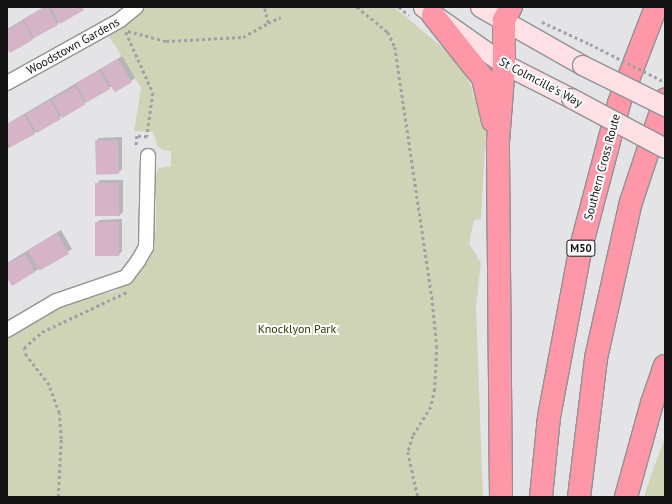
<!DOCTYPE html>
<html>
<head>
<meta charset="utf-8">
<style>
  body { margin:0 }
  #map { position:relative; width:672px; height:504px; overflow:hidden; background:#e4e4e7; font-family:"PT Sans",sans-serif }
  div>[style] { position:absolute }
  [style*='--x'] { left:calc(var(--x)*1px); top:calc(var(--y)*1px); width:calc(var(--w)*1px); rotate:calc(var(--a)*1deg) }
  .green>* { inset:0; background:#d0d4b7 }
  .shadow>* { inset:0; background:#0003 }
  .building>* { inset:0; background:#d4b4c6; transform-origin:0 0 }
  .path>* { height:2.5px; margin-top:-1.25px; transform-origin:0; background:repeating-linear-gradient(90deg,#a0a0a2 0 3px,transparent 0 6px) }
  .roads { filter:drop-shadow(1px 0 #919193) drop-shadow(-1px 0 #919193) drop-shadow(0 1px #919193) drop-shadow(0 -1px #919193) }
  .minor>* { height:14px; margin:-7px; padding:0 7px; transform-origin:7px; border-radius:7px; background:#fff }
  .secondary>* { height:19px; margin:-9.5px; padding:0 9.5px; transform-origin:9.5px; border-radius:9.5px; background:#ffe0e5 }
  .motorway>* { height:22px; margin:-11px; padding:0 11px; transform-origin:11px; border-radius:11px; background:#fe97a7 }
  .path-bridge>* { height:2.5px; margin-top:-1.25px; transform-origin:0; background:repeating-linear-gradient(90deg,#a0a0a2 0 3px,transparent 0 6px) }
  .bridges { filter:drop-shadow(1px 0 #919193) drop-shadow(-1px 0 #919193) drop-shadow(0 1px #919193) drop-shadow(0 -1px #919193) }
  .secondary-bridge>* { height:19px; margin:-9.5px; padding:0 9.5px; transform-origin:9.5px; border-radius:9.5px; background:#ffe0e5 }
  span { translate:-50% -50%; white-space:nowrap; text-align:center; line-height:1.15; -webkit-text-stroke:4px #fff; paint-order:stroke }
  .shield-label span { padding:1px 3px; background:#fff; border:1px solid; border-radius:3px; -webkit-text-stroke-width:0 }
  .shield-label { font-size:11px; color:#141415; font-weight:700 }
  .street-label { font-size:12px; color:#141415 }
  .park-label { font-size:12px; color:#303500 }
  .frame { position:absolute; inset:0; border:8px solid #141415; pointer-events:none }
</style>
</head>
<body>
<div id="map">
  <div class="green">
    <i style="clip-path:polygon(147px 7px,394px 7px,449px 53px,461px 68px,472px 88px,473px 97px,481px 95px,486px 127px,481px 219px,474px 220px,469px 243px,481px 263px,476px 306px,483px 497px,7px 497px,7px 338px,67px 304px,115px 291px,131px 280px,144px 266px,156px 231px,156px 175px,159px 168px,171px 166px,171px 151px,162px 150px,157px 145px,153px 132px,134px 131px,141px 88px,109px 36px)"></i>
    <i style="clip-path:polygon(665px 437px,665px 497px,644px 497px,648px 484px)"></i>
  </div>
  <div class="shadow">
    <i style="clip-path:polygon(44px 7px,85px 7px,10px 52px,7px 47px,7px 29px)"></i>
    <i style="clip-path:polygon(122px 56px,135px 78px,131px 81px,112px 86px,7px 149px,7px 124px)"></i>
    <i style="clip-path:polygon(122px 137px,122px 169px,118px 173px,96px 141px,99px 138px)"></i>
    <i style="clip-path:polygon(100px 180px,123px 180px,123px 212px,119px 216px,96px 184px)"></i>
    <i style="clip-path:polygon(122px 219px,122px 251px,119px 255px,96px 223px,100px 220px)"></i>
    <i style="clip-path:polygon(61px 230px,72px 249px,12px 285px,7px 276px,7px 263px)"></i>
  </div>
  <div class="building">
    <i style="clip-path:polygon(45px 7px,48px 7px,58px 25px,34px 38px,23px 19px)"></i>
    <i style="clip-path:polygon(51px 7px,82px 7px,84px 10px,60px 24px)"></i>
    <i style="clip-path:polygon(23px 21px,33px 40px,10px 53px,7px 49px,7px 30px)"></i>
    <i style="left:118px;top:59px;width:27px;height:20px;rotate:59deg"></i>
    <i style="left:99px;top:70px;width:22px;height:27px;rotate:60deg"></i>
    <i style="left:75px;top:86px;width:21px;height:27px;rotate:59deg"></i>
    <i style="left:50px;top:100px;width:22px;height:28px;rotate:60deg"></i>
    <i style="clip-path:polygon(24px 115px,35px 134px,11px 147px,7px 141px,7px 124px)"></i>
    <i style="left:118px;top:140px;width:34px;height:23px;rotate:88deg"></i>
    <i style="left:95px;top:183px;width:24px;height:33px"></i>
    <i style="left:119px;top:222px;width:34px;height:24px;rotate:90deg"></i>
    <i style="left:57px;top:233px;width:24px;height:34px;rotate:60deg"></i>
    <i style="clip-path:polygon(25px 254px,35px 272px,12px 286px,7px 278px,7px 264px)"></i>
  </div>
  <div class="path">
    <i style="--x:357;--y:7;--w:40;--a:39"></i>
    <i style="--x:388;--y:32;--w:17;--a:65"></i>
    <i style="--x:395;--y:47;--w:253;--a:81.6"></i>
    <i style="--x:432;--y:297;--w:49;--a:84.2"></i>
    <i style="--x:437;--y:346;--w:43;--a:92.7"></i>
    <i style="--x:435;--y:389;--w:18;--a:103"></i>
    <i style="--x:431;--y:407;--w:34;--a:122"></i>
    <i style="--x:413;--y:436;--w:17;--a:107"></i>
    <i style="--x:408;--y:452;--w:46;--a:77.5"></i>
    <i style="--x:399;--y:7;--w:13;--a:39"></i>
    <i style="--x:542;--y:22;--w:53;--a:24.6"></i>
    <i style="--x:268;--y:23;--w:14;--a:-25"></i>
    <i style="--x:128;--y:31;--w:39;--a:15"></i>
    <i style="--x:166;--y:41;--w:77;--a:-3"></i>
    <i style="--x:243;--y:37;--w:29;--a:-29"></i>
    <i style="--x:268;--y:23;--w:16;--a:-104"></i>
    <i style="--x:126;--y:32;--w:67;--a:66.1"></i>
    <i style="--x:153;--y:93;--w:44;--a:97.8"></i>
    <i style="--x:147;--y:137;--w:10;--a:-174"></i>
    <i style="--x:137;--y:136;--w:12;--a:95"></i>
    <i style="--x:58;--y:497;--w:58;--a:-87"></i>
    <i style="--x:61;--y:439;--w:26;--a:-94"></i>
    <i style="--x:59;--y:413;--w:30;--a:-110"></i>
    <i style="--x:49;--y:385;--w:37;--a:-128"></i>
    <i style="--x:26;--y:356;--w:8;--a:-104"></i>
    <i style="--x:24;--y:348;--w:24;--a:-42"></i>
    <i style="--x:42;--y:332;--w:94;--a:-25.2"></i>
  </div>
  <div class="roads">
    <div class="minor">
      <i style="--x:7;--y:83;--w:129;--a:-29.1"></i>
      <i style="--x:120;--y:20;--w:21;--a:-39"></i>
      <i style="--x:7;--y:330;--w:57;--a:-30.6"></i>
      <i style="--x:56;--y:301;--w:74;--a:-18.9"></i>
      <i style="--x:126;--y:277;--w:20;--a:-53"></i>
      <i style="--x:138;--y:261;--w:16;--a:-60"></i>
      <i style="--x:146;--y:247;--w:91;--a:-88.7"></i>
    </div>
    <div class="secondary">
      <i style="--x:423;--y:7;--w:99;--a:35.1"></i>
      <i style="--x:504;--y:64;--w:75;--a:26.9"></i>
      <i style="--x:480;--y:7;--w:117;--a:29.6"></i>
    </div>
    <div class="motorway">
      <i style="--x:433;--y:15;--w:80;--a:51.6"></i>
      <i style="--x:483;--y:78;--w:44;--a:76.9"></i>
      <i style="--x:501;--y:497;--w:355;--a:-90.5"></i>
      <i style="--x:498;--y:142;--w:78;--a:-85.6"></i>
      <i style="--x:504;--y:64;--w:44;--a:-90"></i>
      <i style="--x:504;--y:20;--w:15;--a:-62"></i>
      <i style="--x:541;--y:497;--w:80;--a:-84.3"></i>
      <i style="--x:549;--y:417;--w:169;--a:-79.4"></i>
      <i style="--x:580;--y:251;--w:153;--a:-75.2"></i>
      <i style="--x:619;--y:103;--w:103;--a:-68.9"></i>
      <i style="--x:579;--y:497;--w:140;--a:-83"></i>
      <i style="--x:596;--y:358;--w:160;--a:-77.4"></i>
      <i style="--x:631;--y:202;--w:108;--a:-71.6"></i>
      <i style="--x:626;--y:497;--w:98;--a:-74.5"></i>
      <i style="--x:652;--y:403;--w:39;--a:-71"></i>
    </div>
  </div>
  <div class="path-bridge">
    <i style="--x:590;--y:44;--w:84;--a:26.9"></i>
  </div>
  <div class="bridges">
    <div class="secondary-bridge">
      <i style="--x:582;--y:65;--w:93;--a:26.3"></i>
      <i style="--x:571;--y:98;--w:106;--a:28"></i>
    </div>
  </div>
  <div class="shield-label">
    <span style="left:581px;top:248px">M50</span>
  </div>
  <div class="street-label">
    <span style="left:73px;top:46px;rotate:-29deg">Woodstown Gardens</span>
    <span style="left:541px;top:82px;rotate:28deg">St Colmcille's Way</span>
    <span style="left:602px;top:167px;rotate:-75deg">Southern Cross Route</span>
  </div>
  <div class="park-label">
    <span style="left:297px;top:329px">Knocklyon Park</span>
  </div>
  <div class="frame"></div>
</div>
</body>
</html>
